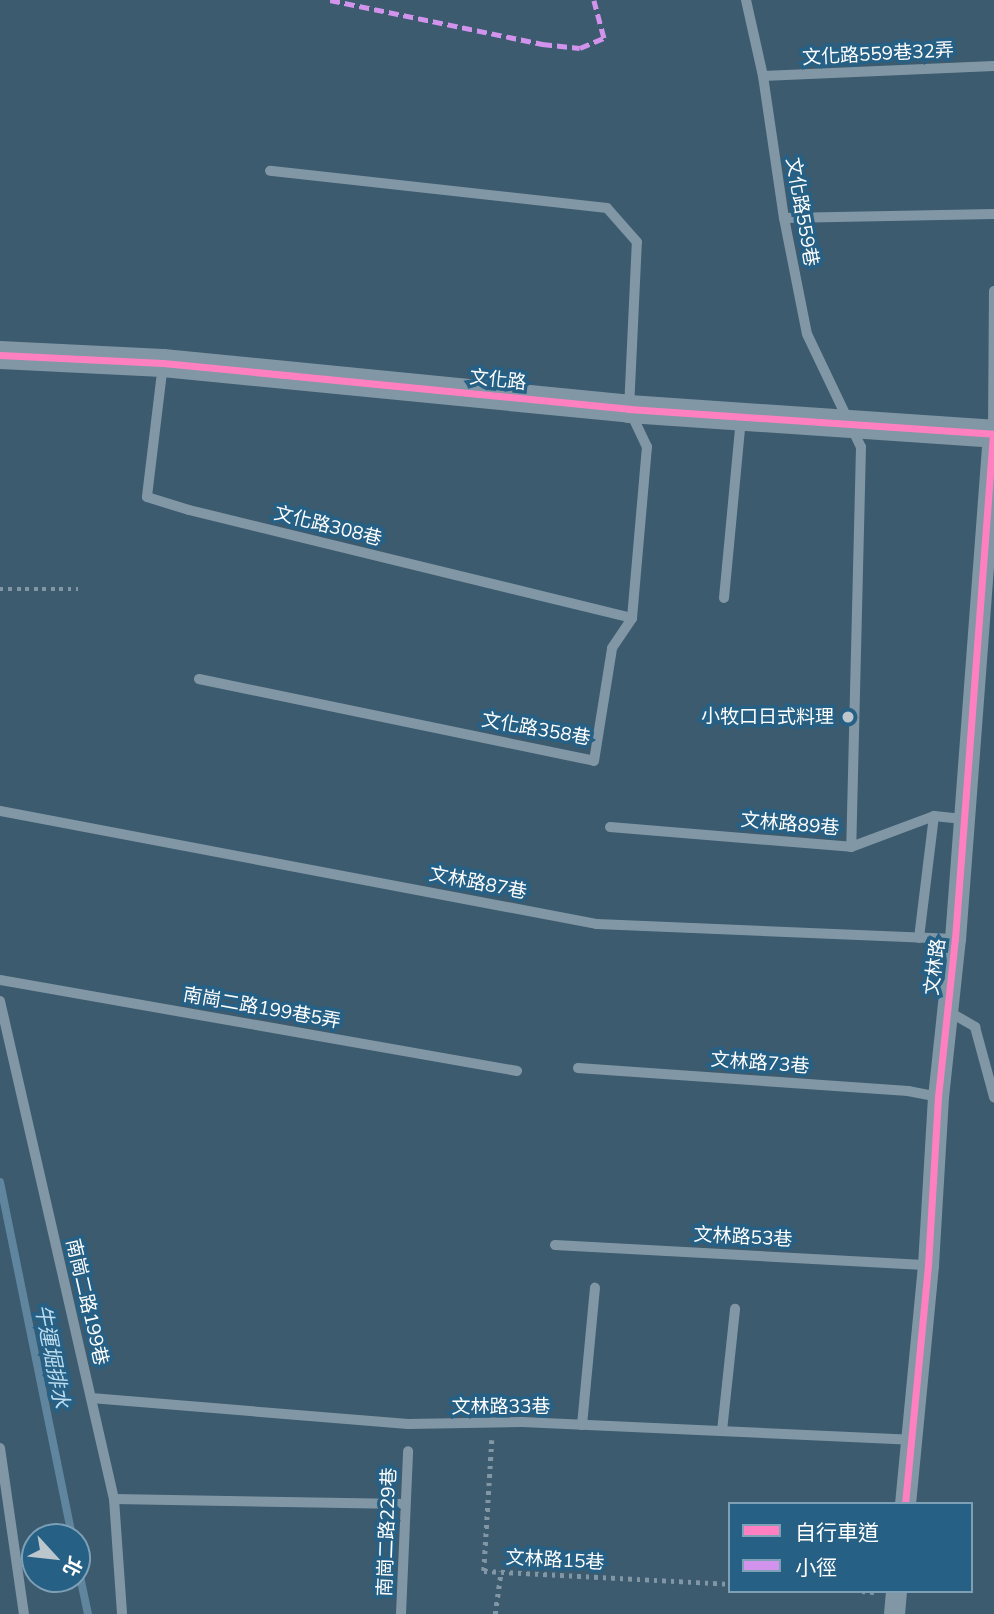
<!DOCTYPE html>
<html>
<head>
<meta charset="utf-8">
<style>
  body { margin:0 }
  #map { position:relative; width:994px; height:1614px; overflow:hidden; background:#3c5b6f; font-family:Mulish,"Noto Sans TC",sans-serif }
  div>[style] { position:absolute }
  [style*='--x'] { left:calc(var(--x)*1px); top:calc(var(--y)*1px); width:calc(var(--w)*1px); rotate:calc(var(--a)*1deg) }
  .stream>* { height:8px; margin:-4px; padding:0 4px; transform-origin:4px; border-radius:4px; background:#5f869e }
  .path>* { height:4.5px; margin-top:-2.25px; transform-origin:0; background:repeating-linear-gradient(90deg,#8297a5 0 3.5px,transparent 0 8.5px) }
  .service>* { height:10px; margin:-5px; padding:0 5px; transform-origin:5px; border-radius:5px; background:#8297a5 }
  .minor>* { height:21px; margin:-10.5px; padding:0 10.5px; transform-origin:10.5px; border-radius:10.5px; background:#8297a5 }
  .tertiary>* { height:28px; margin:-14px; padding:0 14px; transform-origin:14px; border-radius:14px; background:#8297a5 }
  .quiet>* { height:5px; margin-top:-2.5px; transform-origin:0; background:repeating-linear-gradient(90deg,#d193ec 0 10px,transparent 0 15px) }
  .cycleway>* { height:7px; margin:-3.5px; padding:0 3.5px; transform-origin:3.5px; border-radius:3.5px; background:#ff80c0 }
  .dots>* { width:19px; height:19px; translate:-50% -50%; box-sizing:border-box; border:4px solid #266085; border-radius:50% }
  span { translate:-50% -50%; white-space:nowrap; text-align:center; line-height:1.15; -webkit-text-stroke:7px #266085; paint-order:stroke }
  .street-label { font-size:19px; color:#fff }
  .poi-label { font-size:19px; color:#fff }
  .right { translate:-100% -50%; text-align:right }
  .water-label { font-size:21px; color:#bcdcef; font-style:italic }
  .legend { position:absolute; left:728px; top:1502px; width:245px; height:91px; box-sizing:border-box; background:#266085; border:2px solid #7da0b6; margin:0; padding:9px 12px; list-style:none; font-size:21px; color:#fff }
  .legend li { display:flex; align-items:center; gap:14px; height:35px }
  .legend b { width:35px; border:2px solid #7da0b6 }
  .north { position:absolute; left:21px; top:1523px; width:70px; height:70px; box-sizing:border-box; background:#266085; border:2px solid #7da0b6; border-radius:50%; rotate:117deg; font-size:19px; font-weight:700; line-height:28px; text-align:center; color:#fff }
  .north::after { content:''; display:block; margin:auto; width:24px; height:32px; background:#bbc6cd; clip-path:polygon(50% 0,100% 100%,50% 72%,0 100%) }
</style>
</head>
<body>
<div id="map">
  <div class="stream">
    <i style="--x:0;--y:1182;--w:362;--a:78.5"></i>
    <i style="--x:77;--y:1562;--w:53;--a:78.1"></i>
  </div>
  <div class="path">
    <i style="--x:0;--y:589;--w:78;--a:0"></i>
    <i style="--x:492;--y:1440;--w:131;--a:93.5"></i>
    <i style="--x:484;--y:1571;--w:246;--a:3"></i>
    <i style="--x:862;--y:1591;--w:12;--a:5"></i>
    <i style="--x:495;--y:1614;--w:43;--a:-82.1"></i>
  </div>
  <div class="service">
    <i style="--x:746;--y:0;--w:78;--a:77.4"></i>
    <i style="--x:763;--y:76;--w:144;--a:81.6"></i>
    <i style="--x:784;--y:218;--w:118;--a:78.8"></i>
    <i style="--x:807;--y:334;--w:125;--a:64.5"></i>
    <i style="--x:861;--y:447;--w:400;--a:91.4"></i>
    <i style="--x:763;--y:76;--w:231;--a:-2.5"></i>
    <i style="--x:784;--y:218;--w:210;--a:-1.1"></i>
    <i style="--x:163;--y:364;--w:134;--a:96.9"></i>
    <i style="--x:147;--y:497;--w:44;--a:17.2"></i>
    <i style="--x:189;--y:510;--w:456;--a:13.7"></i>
    <i style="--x:993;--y:432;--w:141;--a:-89.6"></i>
    <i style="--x:724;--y:598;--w:180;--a:-84.6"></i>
    <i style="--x:199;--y:679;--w:403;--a:11.7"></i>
    <i style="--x:594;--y:761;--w:114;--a:-80.9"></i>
    <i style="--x:612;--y:648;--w:36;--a:-56"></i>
    <i style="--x:632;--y:618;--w:172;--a:-85"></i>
    <i style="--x:647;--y:447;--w:42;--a:-115.3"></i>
    <i style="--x:629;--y:409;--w:167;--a:-87.3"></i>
    <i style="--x:637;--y:242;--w:45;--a:-131.4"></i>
    <i style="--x:607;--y:208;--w:339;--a:-173.7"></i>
    <i style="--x:0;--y:811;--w:608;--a:10.72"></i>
    <i style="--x:597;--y:924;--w:358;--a:2.4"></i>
    <i style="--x:610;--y:827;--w:242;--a:4.7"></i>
    <i style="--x:851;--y:847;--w:89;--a:-20.5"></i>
    <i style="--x:934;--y:816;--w:29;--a:6"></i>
    <i style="--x:919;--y:938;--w:123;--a:-83"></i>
    <i style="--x:0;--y:980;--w:525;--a:9.98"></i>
    <i style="--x:0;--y:1001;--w:511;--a:77.11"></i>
    <i style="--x:114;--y:1499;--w:115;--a:86"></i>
    <i style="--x:946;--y:1010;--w:34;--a:30"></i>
    <i style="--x:975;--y:1027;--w:73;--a:74.8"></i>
    <i style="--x:578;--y:1068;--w:331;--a:4"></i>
    <i style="--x:908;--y:1091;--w:31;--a:11"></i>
    <i style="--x:555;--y:1245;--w:374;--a:3.1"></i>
    <i style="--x:91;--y:1398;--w:318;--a:4.7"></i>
    <i style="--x:408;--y:1424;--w:114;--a:-1"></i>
    <i style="--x:522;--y:1422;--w:389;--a:2.6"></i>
    <i style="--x:582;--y:1425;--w:138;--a:-84.6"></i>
    <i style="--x:722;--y:1431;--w:123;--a:-83.9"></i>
    <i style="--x:0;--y:1448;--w:168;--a:81.8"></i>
    <i style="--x:114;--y:1499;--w:291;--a:1"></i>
    <i style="--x:401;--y:1614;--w:163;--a:-87.5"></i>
  </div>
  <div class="minor">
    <i style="--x:905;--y:1504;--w:240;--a:-84.5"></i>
    <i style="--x:928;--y:1265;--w:168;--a:-86.6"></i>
    <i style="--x:938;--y:1097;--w:159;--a:-83.9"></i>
    <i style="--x:955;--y:939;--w:506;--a:-85.7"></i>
    <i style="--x:894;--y:1614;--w:23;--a:-85"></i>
  </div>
  <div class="tertiary">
    <i style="--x:0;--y:355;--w:163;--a:2.8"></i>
    <i style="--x:163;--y:363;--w:468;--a:5.6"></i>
    <i style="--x:629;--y:409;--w:366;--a:3.9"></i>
  </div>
  <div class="quiet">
    <i style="--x:330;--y:0;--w:217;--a:11.7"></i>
    <i style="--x:542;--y:44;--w:38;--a:6"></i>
    <i style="--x:580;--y:48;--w:26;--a:-23"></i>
    <i style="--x:604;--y:38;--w:39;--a:-105"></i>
  </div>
  <div class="cycleway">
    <i style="--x:0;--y:355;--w:163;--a:2.8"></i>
    <i style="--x:163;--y:363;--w:468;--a:5.6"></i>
    <i style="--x:629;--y:409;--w:366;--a:3.9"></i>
    <i style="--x:905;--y:1504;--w:240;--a:-84.5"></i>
    <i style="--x:928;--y:1265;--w:168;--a:-86.6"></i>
    <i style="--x:938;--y:1097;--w:159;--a:-83.9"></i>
    <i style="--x:955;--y:939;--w:506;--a:-85.7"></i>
  </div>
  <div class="dots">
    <i style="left:848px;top:717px;background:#bbc6cd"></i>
  </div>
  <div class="street-label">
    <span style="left:878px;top:54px;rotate:-3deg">文化路559巷32弄</span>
    <span style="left:802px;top:212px;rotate:80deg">文化路559巷</span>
    <span style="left:498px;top:380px;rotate:6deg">文化路</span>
    <span style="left:328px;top:526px;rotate:14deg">文化路308巷</span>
    <span style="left:536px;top:729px;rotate:10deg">文化路358巷</span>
    <span style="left:790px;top:824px;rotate:5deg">文林路89巷</span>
    <span style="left:478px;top:883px;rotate:11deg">文林路87巷</span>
    <span style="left:935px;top:967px;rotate:-83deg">文林路</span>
    <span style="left:262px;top:1008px;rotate:10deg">南崗二路199巷5弄</span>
    <span style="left:760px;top:1063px;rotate:4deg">文林路73巷</span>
    <span style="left:743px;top:1237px;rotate:3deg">文林路53巷</span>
    <span style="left:87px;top:1302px;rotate:77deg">南崗二路199巷</span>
    <span style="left:501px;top:1407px">文林路33巷</span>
    <span style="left:387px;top:1532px;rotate:-88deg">南崗二路229巷</span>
    <span style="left:555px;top:1560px;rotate:3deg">文林路15巷</span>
  </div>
  <div class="poi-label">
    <span class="right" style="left:834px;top:717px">小牧口日式料理</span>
  </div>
  <div class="water-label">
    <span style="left:53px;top:1356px;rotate:79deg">牛運堀排水</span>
  </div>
  <ul class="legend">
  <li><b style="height:9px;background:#ff80c0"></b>自行車道</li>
  <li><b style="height:9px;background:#d193ec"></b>小徑</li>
  </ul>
  <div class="north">北</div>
</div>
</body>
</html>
